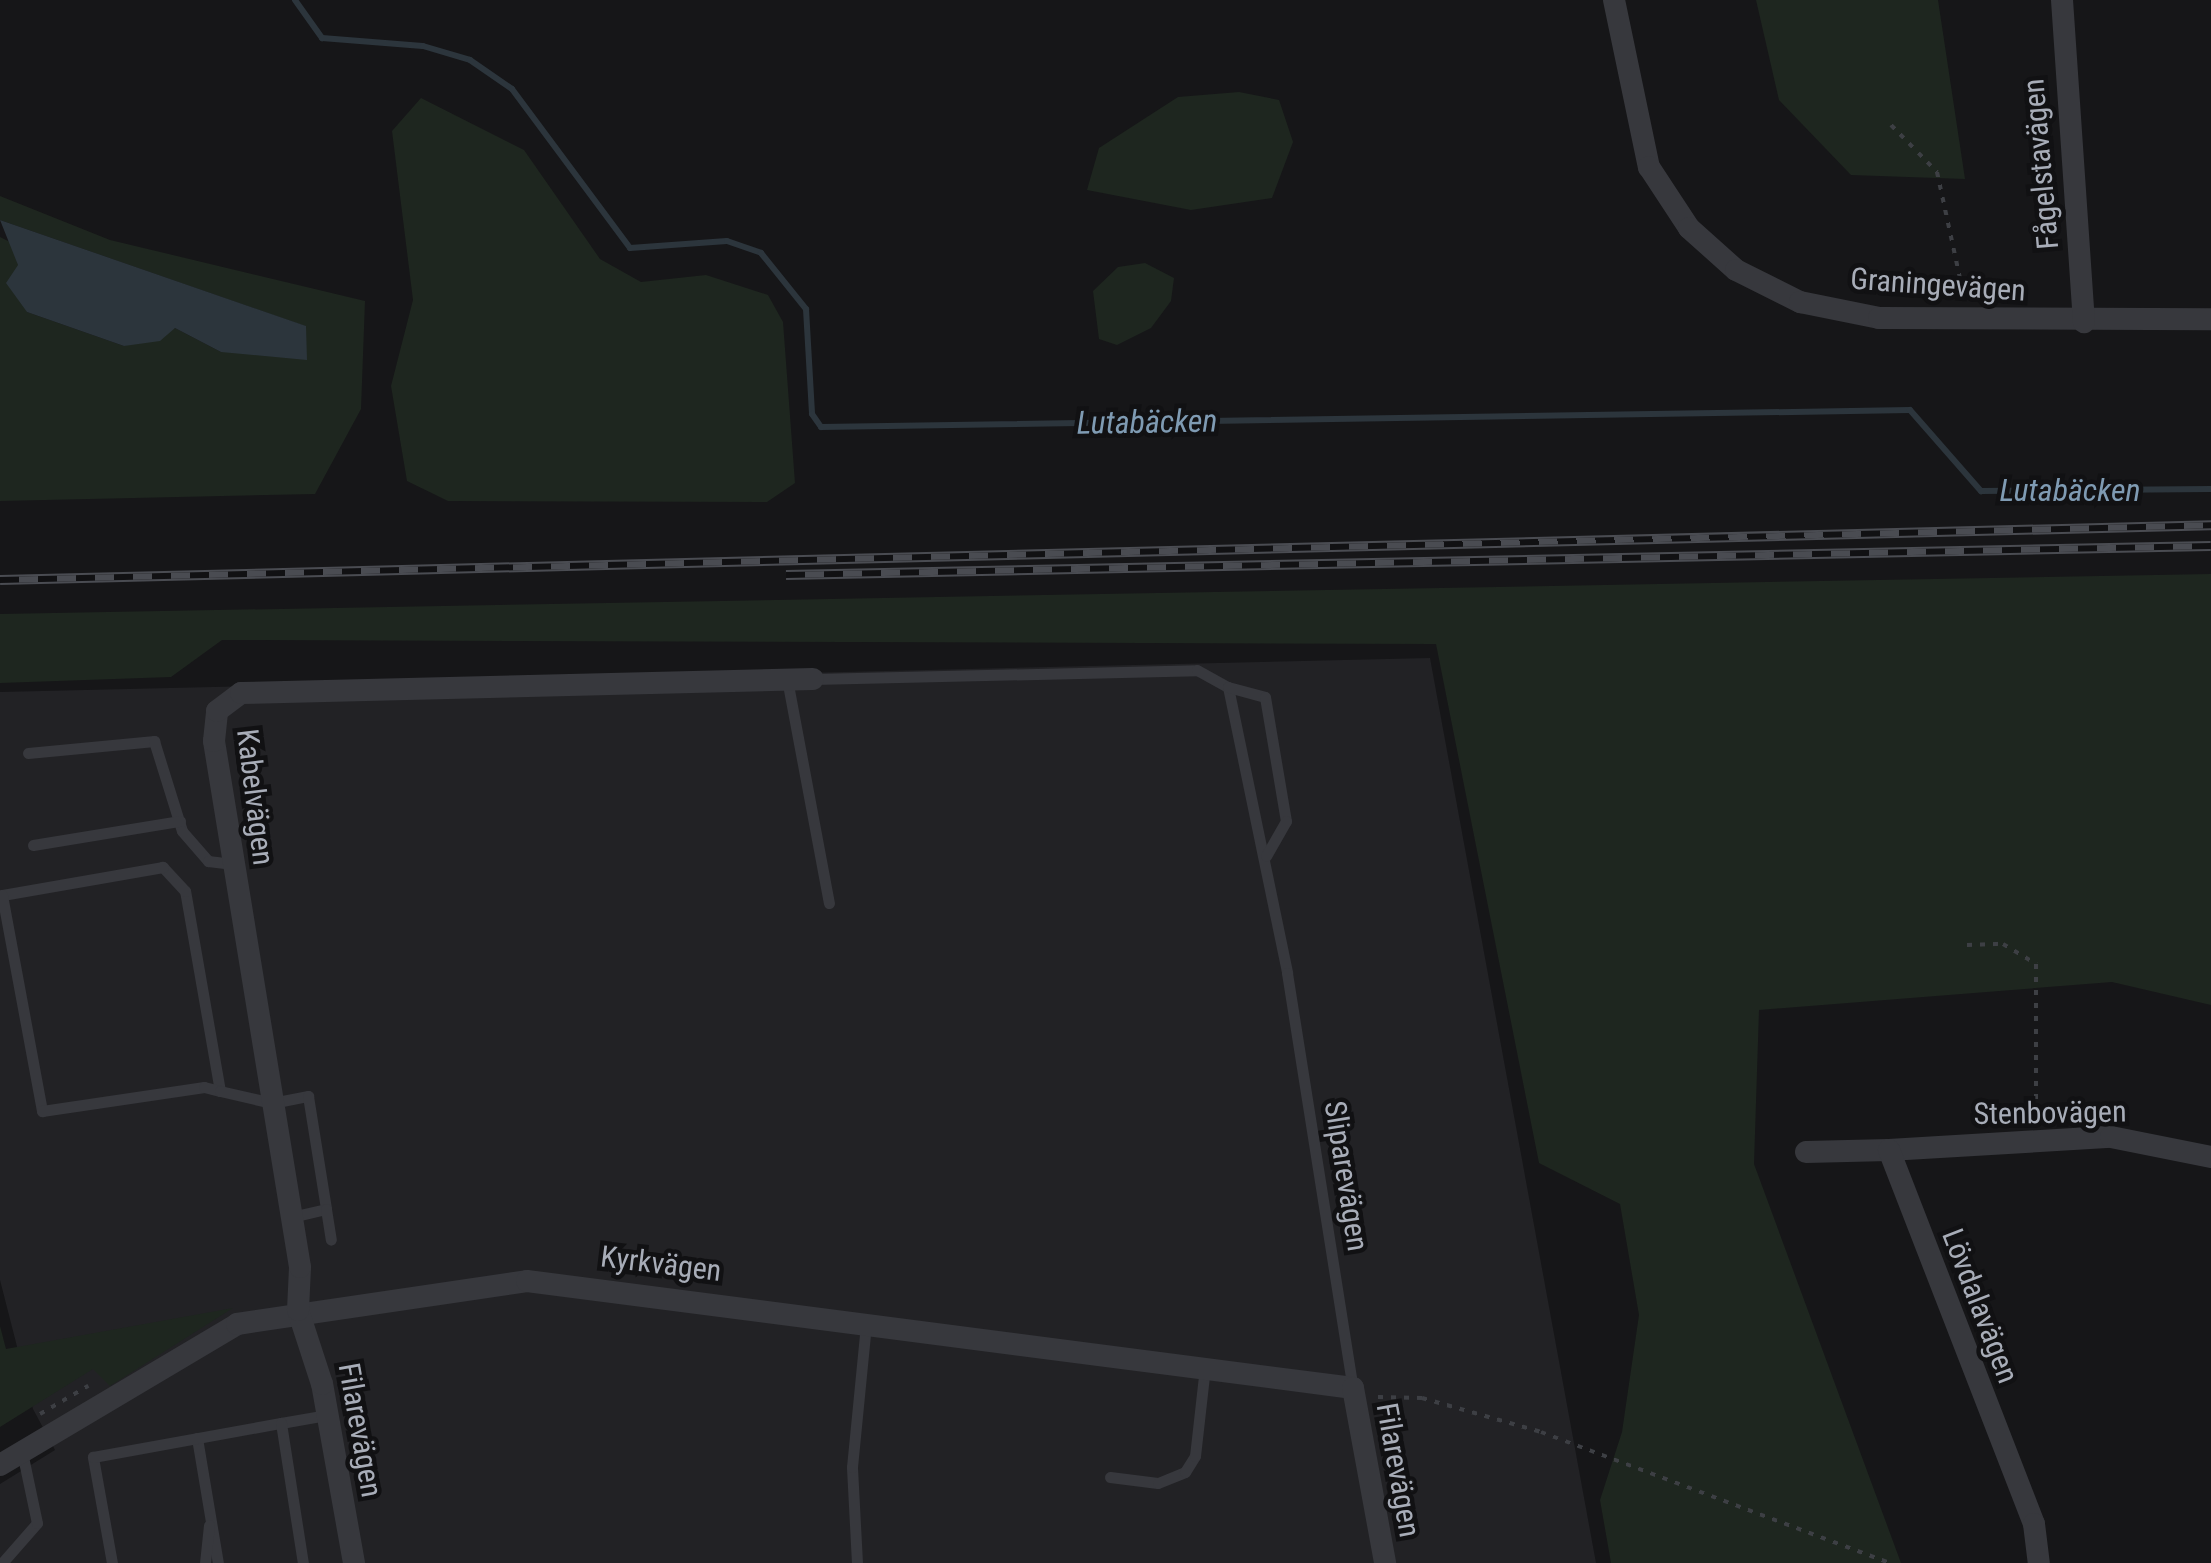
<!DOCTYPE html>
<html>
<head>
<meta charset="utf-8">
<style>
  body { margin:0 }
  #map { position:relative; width:2211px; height:1563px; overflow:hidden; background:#161618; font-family:"Roboto Condensed",sans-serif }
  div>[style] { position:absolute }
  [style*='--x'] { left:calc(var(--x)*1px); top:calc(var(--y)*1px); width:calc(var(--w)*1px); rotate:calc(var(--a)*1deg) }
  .built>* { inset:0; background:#222225 }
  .green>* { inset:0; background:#1e261f }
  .water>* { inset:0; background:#2c353c }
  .stream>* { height:6px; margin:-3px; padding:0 3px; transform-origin:3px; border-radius:3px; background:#2c353c }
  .path>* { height:4px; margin-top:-2px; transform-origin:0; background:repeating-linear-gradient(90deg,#3d3f44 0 5px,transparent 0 13px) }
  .lane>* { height:11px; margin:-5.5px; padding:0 5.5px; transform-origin:5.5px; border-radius:5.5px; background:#37383d }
  .street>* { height:22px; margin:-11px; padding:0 11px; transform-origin:11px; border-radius:11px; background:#37383d }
  .rail>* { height:10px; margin-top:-5px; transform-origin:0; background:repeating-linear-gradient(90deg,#111113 0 19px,#4a4c52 0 38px); box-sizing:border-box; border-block:2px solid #4a4c52 }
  span { translate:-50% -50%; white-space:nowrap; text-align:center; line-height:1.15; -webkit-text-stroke:9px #111113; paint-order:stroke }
  .street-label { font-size:30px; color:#a8adb8 }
  .water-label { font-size:32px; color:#7f9bb3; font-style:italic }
</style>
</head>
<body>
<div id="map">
  <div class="built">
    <i style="clip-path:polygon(1430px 658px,1596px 1563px,0 1563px,0 1484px,55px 1450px,33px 1409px,0 1280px,0 692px)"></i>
  </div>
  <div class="green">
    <i style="clip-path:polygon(1756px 0,1938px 0,1965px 179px,1851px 175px,1779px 100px)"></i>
    <i style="clip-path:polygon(1239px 92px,1279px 100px,1293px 142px,1272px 198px,1191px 210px,1087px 190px,1099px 148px,1178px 97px)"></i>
    <i style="clip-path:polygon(421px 98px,524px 150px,600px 259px,641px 282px,706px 275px,768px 295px,783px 322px,795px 483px,767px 502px,448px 501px,407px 481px,391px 386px,413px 300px,392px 131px)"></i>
    <i style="clip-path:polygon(0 196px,110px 240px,365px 301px,361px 409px,315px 494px,0 501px,0 237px,14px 244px,27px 312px,124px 346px,175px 328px,221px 352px,305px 326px,0 220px)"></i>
    <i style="clip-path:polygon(1145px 263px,1174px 278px,1171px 301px,1151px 328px,1117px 345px,1099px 339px,1093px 291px,1118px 267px)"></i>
    <i style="clip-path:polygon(2211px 574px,2211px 1005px,2112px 982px,1759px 1010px,1754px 1164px,1901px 1563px,1611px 1563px,1600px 1500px,1622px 1432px,1639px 1315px,1620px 1204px,1539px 1163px,1436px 644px,222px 640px,171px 677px,0 683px,0 614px)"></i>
    <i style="clip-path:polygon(233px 1308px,110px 1386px,93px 1369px,0 1427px,0 1326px,6px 1349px)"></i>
  </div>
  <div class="water">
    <i style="clip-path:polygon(0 220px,306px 326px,307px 360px,221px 352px,175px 328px,160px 341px,124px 346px,27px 312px,6px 283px,18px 265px)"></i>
  </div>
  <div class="stream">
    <i style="--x:295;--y:0;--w:47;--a:54.6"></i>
    <i style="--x:322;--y:38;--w:101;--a:4.5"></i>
    <i style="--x:423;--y:46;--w:49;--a:16.6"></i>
    <i style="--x:470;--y:60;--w:51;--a:34.6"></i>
    <i style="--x:512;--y:89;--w:198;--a:53.4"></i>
    <i style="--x:630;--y:248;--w:97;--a:-4.1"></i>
    <i style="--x:727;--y:241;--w:36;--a:19"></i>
    <i style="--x:761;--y:253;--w:72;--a:51.2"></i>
    <i style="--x:806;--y:309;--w:105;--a:86.7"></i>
    <i style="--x:812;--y:414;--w:16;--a:55"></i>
    <i style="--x:821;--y:427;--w:1089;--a:-0.89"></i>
    <i style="--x:1910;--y:410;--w:108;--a:48.8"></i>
    <i style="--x:1981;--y:491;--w:230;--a:-0.5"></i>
  </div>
  <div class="path">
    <i style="--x:1891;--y:125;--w:66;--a:45.6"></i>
    <i style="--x:1937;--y:172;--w:128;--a:77.8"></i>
    <i style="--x:1967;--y:945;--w:36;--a:-2"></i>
    <i style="--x:2003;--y:944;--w:39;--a:31"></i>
    <i style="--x:2036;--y:964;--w:155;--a:90"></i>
    <i style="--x:1378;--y:1397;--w:44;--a:1.3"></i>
    <i style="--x:1422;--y:1398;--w:124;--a:15.9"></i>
    <i style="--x:1541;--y:1432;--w:373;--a:20.6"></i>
    <i style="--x:40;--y:1414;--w:56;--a:-30.3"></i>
  </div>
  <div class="lane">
    <i style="--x:787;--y:679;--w:228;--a:79.4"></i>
    <i style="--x:813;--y:679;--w:384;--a:-1.3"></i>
    <i style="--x:1197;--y:670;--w:35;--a:29"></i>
    <i style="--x:1228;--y:687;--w:292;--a:78.3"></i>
    <i style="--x:1287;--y:973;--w:420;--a:81"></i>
    <i style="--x:1228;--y:687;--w:38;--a:15"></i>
    <i style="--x:1265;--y:697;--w:126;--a:80.4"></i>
    <i style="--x:1286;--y:821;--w:40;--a:119.7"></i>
    <i style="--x:28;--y:753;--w:127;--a:-5.4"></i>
    <i style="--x:154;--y:741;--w:94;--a:72.7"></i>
    <i style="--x:182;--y:831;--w:40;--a:49"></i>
    <i style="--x:208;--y:861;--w:25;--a:7"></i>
    <i style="--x:33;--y:845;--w:149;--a:-9.3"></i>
    <i style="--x:220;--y:1091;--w:203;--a:-99.9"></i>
    <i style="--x:185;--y:891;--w:33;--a:-133"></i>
    <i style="--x:163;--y:867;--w:163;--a:170.1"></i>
    <i style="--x:2;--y:895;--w:220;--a:79.5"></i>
    <i style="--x:42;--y:1111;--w:164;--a:-8.4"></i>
    <i style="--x:204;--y:1087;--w:16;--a:14"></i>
    <i style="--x:220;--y:1091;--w:53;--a:13"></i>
    <i style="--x:272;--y:1103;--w:37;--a:-11"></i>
    <i style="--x:308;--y:1096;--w:114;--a:80.9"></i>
    <i style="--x:326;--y:1209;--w:35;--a:167"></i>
    <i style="--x:326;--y:1209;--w:31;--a:81"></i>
    <i style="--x:281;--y:1423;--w:47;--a:-9.9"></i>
    <i style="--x:197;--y:1438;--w:127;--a:80.5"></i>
    <i style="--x:1110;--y:1477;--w:48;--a:7.1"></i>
    <i style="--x:1158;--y:1483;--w:29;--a:-22"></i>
    <i style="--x:1185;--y:1472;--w:19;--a:-58"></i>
    <i style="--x:1195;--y:1456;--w:90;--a:-83.6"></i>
    <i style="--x:2;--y:1563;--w:53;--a:-48.8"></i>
    <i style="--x:37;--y:1523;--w:73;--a:-101.9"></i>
    <i style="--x:112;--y:1563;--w:108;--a:-100.2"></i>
    <i style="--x:93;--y:1457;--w:191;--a:-10.3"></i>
    <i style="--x:281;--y:1423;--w:142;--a:81.1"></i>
    <i style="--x:205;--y:1563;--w:38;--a:-84"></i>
    <i style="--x:857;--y:1563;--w:96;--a:-93"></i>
    <i style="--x:852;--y:1467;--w:144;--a:-84.4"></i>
  </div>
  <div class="street">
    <i style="--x:1614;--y:0;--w:171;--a:78.2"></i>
    <i style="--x:1649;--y:167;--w:73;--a:56.7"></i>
    <i style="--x:1689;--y:228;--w:63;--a:41.8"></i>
    <i style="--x:1736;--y:270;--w:72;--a:26.6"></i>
    <i style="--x:1800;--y:302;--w:81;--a:11.4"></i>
    <i style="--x:1879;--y:318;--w:332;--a:0.2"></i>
    <i style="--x:2062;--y:0;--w:323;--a:86.1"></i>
    <i style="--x:1889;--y:1150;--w:222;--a:-3.4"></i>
    <i style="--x:2111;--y:1137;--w:102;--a:11.3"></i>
    <i style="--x:1806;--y:1152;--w:83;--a:-1.4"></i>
    <i style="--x:1889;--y:1150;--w:401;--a:68.8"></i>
    <i style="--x:2034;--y:1524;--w:39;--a:83"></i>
    <i style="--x:0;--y:1465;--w:276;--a:-30.7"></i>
    <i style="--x:237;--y:1324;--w:293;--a:-8.4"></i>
    <i style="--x:527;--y:1281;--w:833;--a:7.38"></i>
    <i style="--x:1353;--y:1388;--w:178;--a:79.6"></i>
    <i style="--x:354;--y:1563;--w:182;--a:-100.1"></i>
    <i style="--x:322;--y:1384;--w:78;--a:-108"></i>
    <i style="--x:298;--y:1310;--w:43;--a:-87.3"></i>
    <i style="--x:300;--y:1267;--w:533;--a:-99.29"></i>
    <i style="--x:214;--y:741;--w:30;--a:-84"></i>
    <i style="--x:217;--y:711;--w:30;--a:-37"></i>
    <i style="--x:241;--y:693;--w:572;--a:-1.4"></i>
  </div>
  <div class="rail">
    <i style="--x:786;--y:575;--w:1425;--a:-1.17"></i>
    <i style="--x:0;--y:580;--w:2212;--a:-1.42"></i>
  </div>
  <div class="street-label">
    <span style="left:2041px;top:164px;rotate:-95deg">Fågelstavägen</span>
    <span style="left:1938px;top:285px;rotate:4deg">Graningevägen</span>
    <span style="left:255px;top:797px;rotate:83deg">Kabelvägen</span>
    <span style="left:2050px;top:1113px;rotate:-1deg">Stenbovägen</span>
    <span style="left:1346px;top:1176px;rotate:81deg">Sliparevägen</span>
    <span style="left:661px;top:1264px;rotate:7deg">Kyrkvägen</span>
    <span style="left:1980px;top:1306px;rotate:69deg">Lövdalavägen</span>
    <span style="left:360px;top:1430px;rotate:80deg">Filarevägen</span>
    <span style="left:1398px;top:1470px;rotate:80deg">Filarevägen</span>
  </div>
  <div class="water-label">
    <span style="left:1147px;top:422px;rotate:-1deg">Lutabäcken</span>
    <span style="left:2070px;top:490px">Lutabäcken</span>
  </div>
</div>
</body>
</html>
